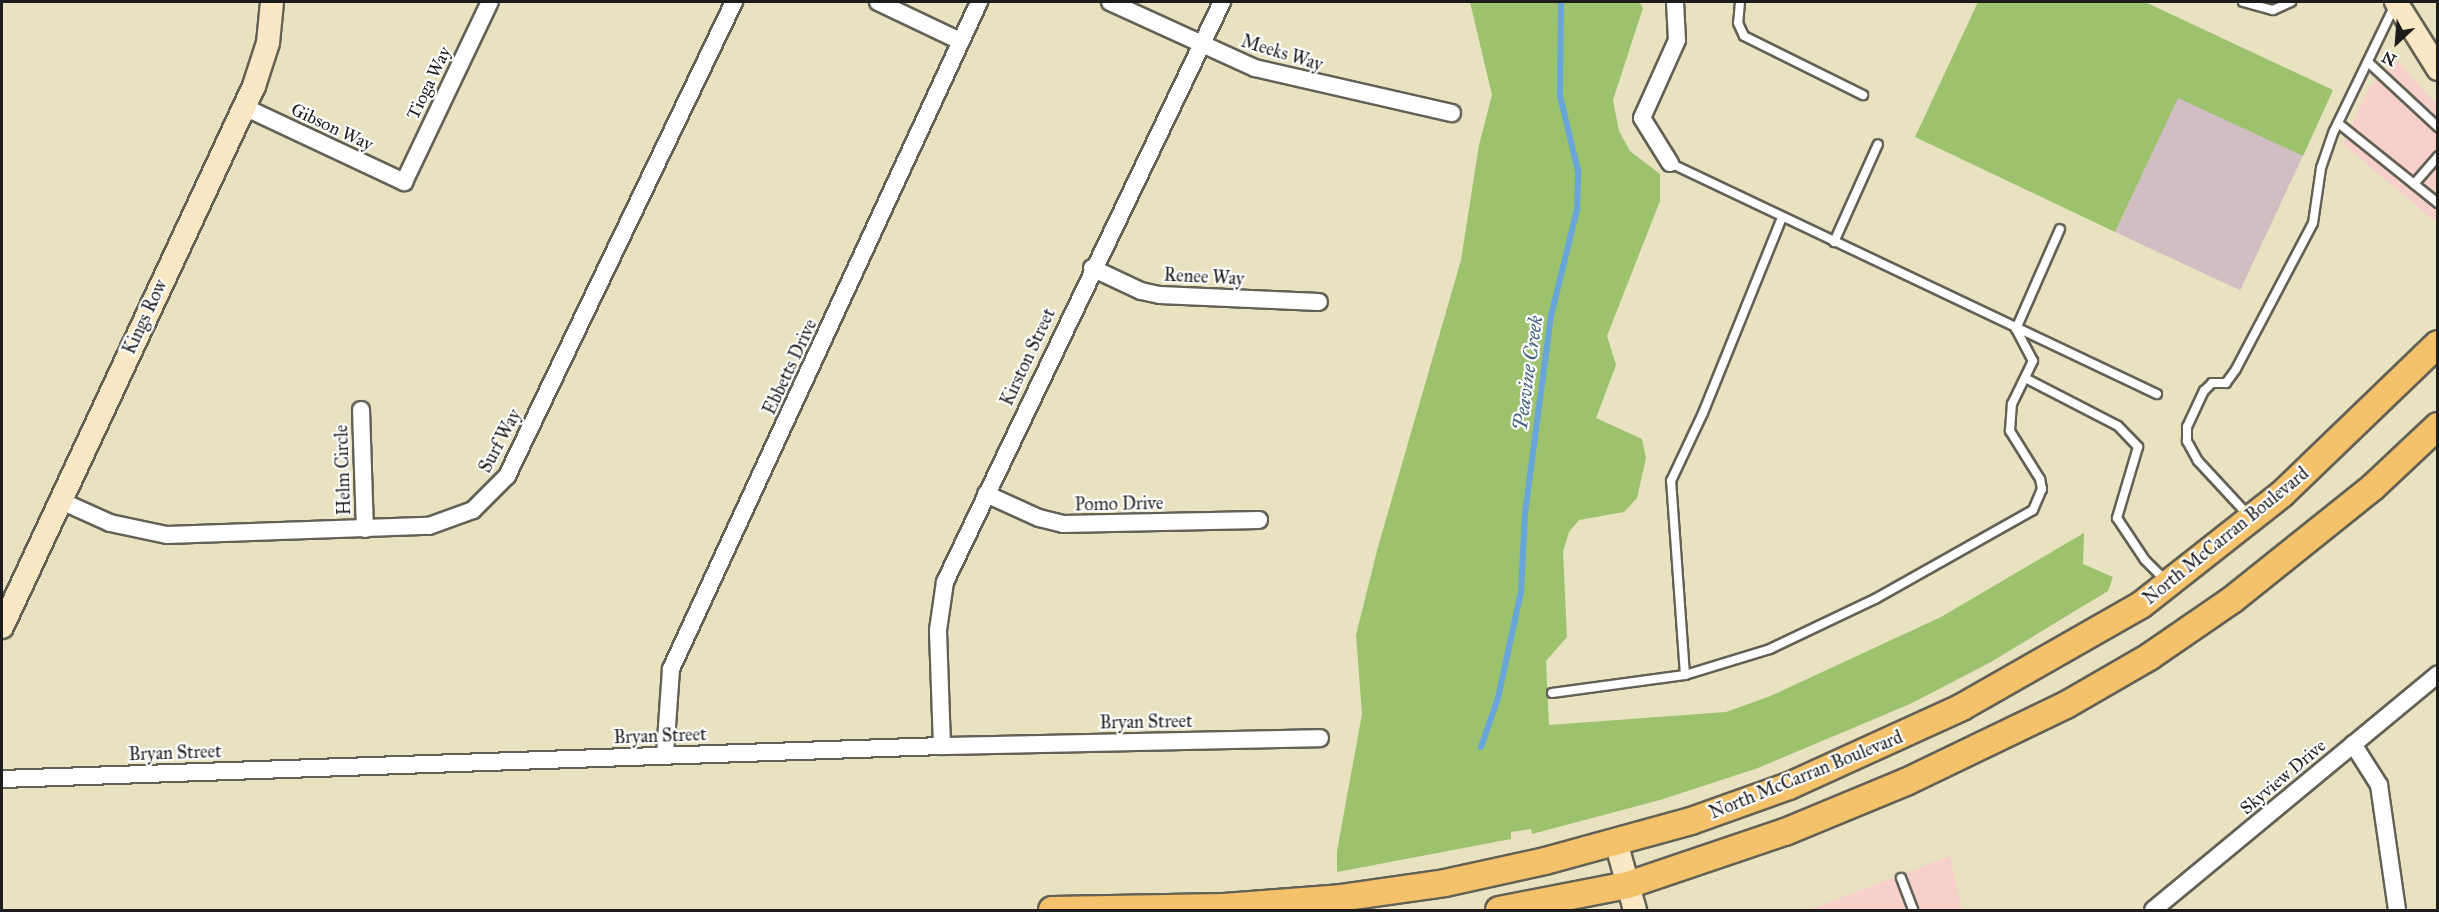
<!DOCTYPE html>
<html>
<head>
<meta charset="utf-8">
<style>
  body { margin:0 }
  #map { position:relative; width:2439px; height:912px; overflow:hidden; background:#e8e2c0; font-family:"IM FELL Great Primer",serif }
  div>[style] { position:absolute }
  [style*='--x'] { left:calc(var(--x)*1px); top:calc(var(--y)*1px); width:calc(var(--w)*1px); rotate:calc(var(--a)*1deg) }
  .built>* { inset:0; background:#f7d0cb }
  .industrial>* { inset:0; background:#d2bec2; transform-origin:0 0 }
  .green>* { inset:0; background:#9cc26e }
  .stream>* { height:6px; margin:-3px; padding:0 3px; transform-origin:3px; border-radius:3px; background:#68a5d9 }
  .roads { filter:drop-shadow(2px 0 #636155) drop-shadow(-2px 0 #636155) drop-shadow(0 2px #636155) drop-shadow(0 -2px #636155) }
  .lane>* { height:8px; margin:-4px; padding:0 4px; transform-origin:4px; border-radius:4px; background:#fff }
  .street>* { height:16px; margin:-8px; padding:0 8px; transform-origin:8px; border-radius:8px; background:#fff }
  .secondary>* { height:22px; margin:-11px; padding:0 11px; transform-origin:11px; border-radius:11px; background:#fae7c3 }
  .primary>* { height:26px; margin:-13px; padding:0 13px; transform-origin:13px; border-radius:13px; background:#f3c26a }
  span { translate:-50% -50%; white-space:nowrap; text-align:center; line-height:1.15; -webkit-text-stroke:4.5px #fff; paint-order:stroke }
  .street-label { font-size:18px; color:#1c1c1c }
  .water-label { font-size:20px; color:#42607a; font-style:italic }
  .frame { position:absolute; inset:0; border:3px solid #1c1c1c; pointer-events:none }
  .north { position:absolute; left:2367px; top:12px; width:60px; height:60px; -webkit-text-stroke:4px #fff; paint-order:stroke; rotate:206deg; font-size:16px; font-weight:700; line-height:24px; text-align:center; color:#1c1c1c }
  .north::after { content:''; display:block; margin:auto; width:21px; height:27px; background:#1c1c1c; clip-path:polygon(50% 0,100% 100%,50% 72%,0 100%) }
</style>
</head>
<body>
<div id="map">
  <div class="built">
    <i style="clip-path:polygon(2398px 61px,2437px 105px,2437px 214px,2433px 220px,2343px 144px,2369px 87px)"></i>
    <i style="clip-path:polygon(1950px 856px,1962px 910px,1809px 910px)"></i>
  </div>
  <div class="industrial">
    <i style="left:2178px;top:97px;width:138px;height:149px;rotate:25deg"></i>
  </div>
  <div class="green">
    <i style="clip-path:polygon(1470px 2px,1639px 2px,1643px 8px,1613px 100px,1619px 131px,1630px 151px,1660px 174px,1660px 201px,1607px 336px,1616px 365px,1596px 418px,1642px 439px,1646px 458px,1637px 498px,1624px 512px,1579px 520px,1569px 532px,1563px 552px,1567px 637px,1546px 661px,1549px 725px,1726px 712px,1768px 697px,1941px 617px,2084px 533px,2083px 564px,2113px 577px,2108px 591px,1991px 662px,1910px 704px,1758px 768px,1660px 800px,1532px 834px,1531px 829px,1511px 832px,1511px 839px,1337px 872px,1337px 851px,1362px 714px,1356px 635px,1378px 547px,1461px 260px,1479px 145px,1492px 95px)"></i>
    <i style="clip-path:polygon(1978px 2px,2145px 2px,2333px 90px,2303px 156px,2178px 98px,2115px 232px,1915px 137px)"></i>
  </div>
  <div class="stream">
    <i style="--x:1481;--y:747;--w:52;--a:-70.9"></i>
    <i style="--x:1498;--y:698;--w:108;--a:-77.8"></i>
    <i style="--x:1521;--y:592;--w:79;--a:-87.1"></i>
    <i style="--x:1525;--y:513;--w:199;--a:-82.5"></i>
    <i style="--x:1551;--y:316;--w:110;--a:-76.3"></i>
    <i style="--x:1577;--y:209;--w:38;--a:-88"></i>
    <i style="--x:1578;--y:171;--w:77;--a:-103.5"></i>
    <i style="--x:1560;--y:96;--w:94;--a:-89.4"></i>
  </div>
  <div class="roads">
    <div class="lane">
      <i style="--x:1740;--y:2;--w:21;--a:95"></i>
      <i style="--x:1738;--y:23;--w:14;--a:65"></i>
      <i style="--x:1744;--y:36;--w:133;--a:26.4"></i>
      <i style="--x:2243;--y:2;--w:31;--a:15"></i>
      <i style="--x:2273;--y:10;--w:20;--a:-24"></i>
      <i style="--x:2368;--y:62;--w:96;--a:42.9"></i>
      <i style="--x:2338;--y:123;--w:128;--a:38.7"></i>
      <i style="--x:1670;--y:163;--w:539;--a:25.38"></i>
      <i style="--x:2414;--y:184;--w:37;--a:-49"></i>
      <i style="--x:1834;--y:242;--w:107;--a:-65.8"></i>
      <i style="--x:2027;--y:379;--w:102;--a:27.3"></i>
      <i style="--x:2118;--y:426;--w:29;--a:46"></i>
      <i style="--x:2138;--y:447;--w:74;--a:106.5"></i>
      <i style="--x:2117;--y:518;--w:50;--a:56.3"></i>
      <i style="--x:2145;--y:560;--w:31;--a:45"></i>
      <i style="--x:2249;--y:516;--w:75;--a:-132.8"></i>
      <i style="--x:2198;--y:461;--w:23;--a:-119"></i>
      <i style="--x:2187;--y:441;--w:14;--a:-90"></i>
      <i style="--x:2187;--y:427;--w:40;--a:-65"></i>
      <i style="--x:2204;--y:391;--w:11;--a:-45"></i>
      <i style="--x:2212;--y:383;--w:14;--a:0"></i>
      <i style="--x:2226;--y:383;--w:17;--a:-54"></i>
      <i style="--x:2236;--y:369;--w:165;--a:-62.2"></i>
      <i style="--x:2313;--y:223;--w:56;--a:-81.7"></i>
      <i style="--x:2321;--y:168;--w:39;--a:-71"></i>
      <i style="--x:2334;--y:131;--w:140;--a:-64.2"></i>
      <i style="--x:1685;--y:675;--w:195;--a:-94.1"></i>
      <i style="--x:1671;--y:481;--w:75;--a:-64.8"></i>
      <i style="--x:1703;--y:413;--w:211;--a:-68"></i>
      <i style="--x:1552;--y:693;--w:134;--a:-7.7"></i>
      <i style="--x:1685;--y:675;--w:89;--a:-17"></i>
      <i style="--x:1770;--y:649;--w:116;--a:-25.5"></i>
      <i style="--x:1875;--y:599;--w:181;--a:-29.4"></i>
      <i style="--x:2033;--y:510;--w:23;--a:-67"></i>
      <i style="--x:2042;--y:489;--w:10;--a:-101"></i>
      <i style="--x:2040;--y:479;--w:57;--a:-122"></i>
      <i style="--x:2010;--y:431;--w:27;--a:-86"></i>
      <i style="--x:2012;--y:404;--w:48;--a:-64"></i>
      <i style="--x:2033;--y:361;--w:36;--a:-118"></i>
      <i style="--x:2016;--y:329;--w:109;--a:-66.3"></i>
      <i style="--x:1901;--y:878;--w:34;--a:69"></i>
    </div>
    <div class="street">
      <i style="--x:878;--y:2;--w:91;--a:25.4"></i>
      <i style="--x:1110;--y:2;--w:159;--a:24.5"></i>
      <i style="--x:1255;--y:68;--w:202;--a:12.9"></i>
      <i style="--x:244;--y:107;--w:177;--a:25.1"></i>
      <i style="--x:404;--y:182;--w:199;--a:-64.5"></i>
      <i style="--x:1670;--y:163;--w:53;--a:-121.9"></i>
      <i style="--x:1642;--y:118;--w:85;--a:-65.8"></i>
      <i style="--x:1677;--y:40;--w:38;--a:-93"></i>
      <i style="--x:1092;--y:268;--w:54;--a:25.1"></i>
      <i style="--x:1141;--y:291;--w:19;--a:12"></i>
      <i style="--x:1160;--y:295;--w:159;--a:2.5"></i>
      <i style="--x:361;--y:410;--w:119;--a:88.1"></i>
      <i style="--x:986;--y:494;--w:58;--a:24.4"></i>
      <i style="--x:1039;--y:518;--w:25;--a:14"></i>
      <i style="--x:1063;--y:524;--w:196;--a:-1.2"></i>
      <i style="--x:59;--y:500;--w:56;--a:24.3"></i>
      <i style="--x:110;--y:523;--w:58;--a:11.9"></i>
      <i style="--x:167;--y:535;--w:262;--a:-2"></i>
      <i style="--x:429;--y:526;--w:47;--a:-20"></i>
      <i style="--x:473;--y:510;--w:48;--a:-45"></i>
      <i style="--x:507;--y:476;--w:526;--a:-64.41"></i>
      <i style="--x:2353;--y:744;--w:49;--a:57.6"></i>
      <i style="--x:2379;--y:785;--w:126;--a:81.8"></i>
      <i style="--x:942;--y:746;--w:116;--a:-92"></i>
      <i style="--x:938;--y:630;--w:49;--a:-81.7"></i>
      <i style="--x:945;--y:582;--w:643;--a:-64.47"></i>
      <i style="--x:665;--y:755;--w:86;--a:-86"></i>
      <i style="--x:671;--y:669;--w:735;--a:-65.21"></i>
      <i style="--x:2;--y:779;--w:941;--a:-2.01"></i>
      <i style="--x:942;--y:746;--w:378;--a:-1.2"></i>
      <i style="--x:2153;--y:910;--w:370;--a:-39.6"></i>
    </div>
    <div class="secondary">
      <i style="--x:2396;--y:2;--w:79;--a:57.9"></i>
      <i style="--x:2;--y:627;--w:597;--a:-65.02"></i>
      <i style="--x:254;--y:86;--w:45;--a:-72"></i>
      <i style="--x:268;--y:43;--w:41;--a:-84.4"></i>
      <i style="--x:1616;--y:842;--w:71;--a:74.4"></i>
    </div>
    <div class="primary">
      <i style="--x:1052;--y:910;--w:172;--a:-1"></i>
      <i style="--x:1224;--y:907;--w:116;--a:-4.4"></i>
      <i style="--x:1340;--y:898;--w:106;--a:-8.1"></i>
      <i style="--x:1445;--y:883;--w:102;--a:-12.4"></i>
      <i style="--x:1545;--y:861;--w:151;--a:-15.3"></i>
      <i style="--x:1691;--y:821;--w:104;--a:-19.7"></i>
      <i style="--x:1789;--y:786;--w:190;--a:-24.5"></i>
      <i style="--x:1962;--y:707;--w:206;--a:-29.7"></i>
      <i style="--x:2141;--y:605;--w:179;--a:-38.2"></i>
      <i style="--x:2282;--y:494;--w:216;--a:-43.9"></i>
      <i style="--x:1499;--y:910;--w:131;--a:-11"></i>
      <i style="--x:1628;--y:885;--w:166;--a:-18.7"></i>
      <i style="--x:1785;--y:832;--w:131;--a:-22.5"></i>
      <i style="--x:1906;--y:782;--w:178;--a:-25.7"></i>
      <i style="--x:2066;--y:705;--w:96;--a:-30"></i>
      <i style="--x:2149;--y:657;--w:101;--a:-34.5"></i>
      <i style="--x:2232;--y:600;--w:181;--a:-38.7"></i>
      <i style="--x:2373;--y:487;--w:89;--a:-43.2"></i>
    </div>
  </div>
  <div class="street-label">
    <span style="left:1282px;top:53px;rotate:17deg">Meeks Way</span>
    <span style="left:429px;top:83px;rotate:-64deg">Tioga Way</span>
    <span style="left:332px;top:127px;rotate:25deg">Gibson Way</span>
    <span style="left:1204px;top:277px;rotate:3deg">Renee Way</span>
    <span style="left:145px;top:317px;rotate:-65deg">Kings Row</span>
    <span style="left:1028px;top:357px;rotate:-65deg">Kirston Street</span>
    <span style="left:790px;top:367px;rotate:-65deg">Ebbetts Drive</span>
    <span style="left:500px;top:441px;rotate:-62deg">Surf Way</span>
    <span style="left:343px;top:470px;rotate:-92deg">Helm Circle</span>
    <span style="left:1119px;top:504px;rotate:-1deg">Pomo Drive</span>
    <span style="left:2226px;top:536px;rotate:-39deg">North McCarran Boulevard</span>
    <span style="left:1146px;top:722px;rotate:-1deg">Bryan Street</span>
    <span style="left:660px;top:736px;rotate:-2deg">Bryan Street</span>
    <span style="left:175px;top:753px;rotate:-2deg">Bryan Street</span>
    <span style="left:1806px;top:775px;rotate:-22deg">North McCarran Boulevard</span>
    <span style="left:2283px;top:777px;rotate:-40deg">Skyview Drive</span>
  </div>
  <div class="water-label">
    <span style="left:1528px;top:373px;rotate:-82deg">Peavine Creek</span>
  </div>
  <div class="frame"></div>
  <div class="north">N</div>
</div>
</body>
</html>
